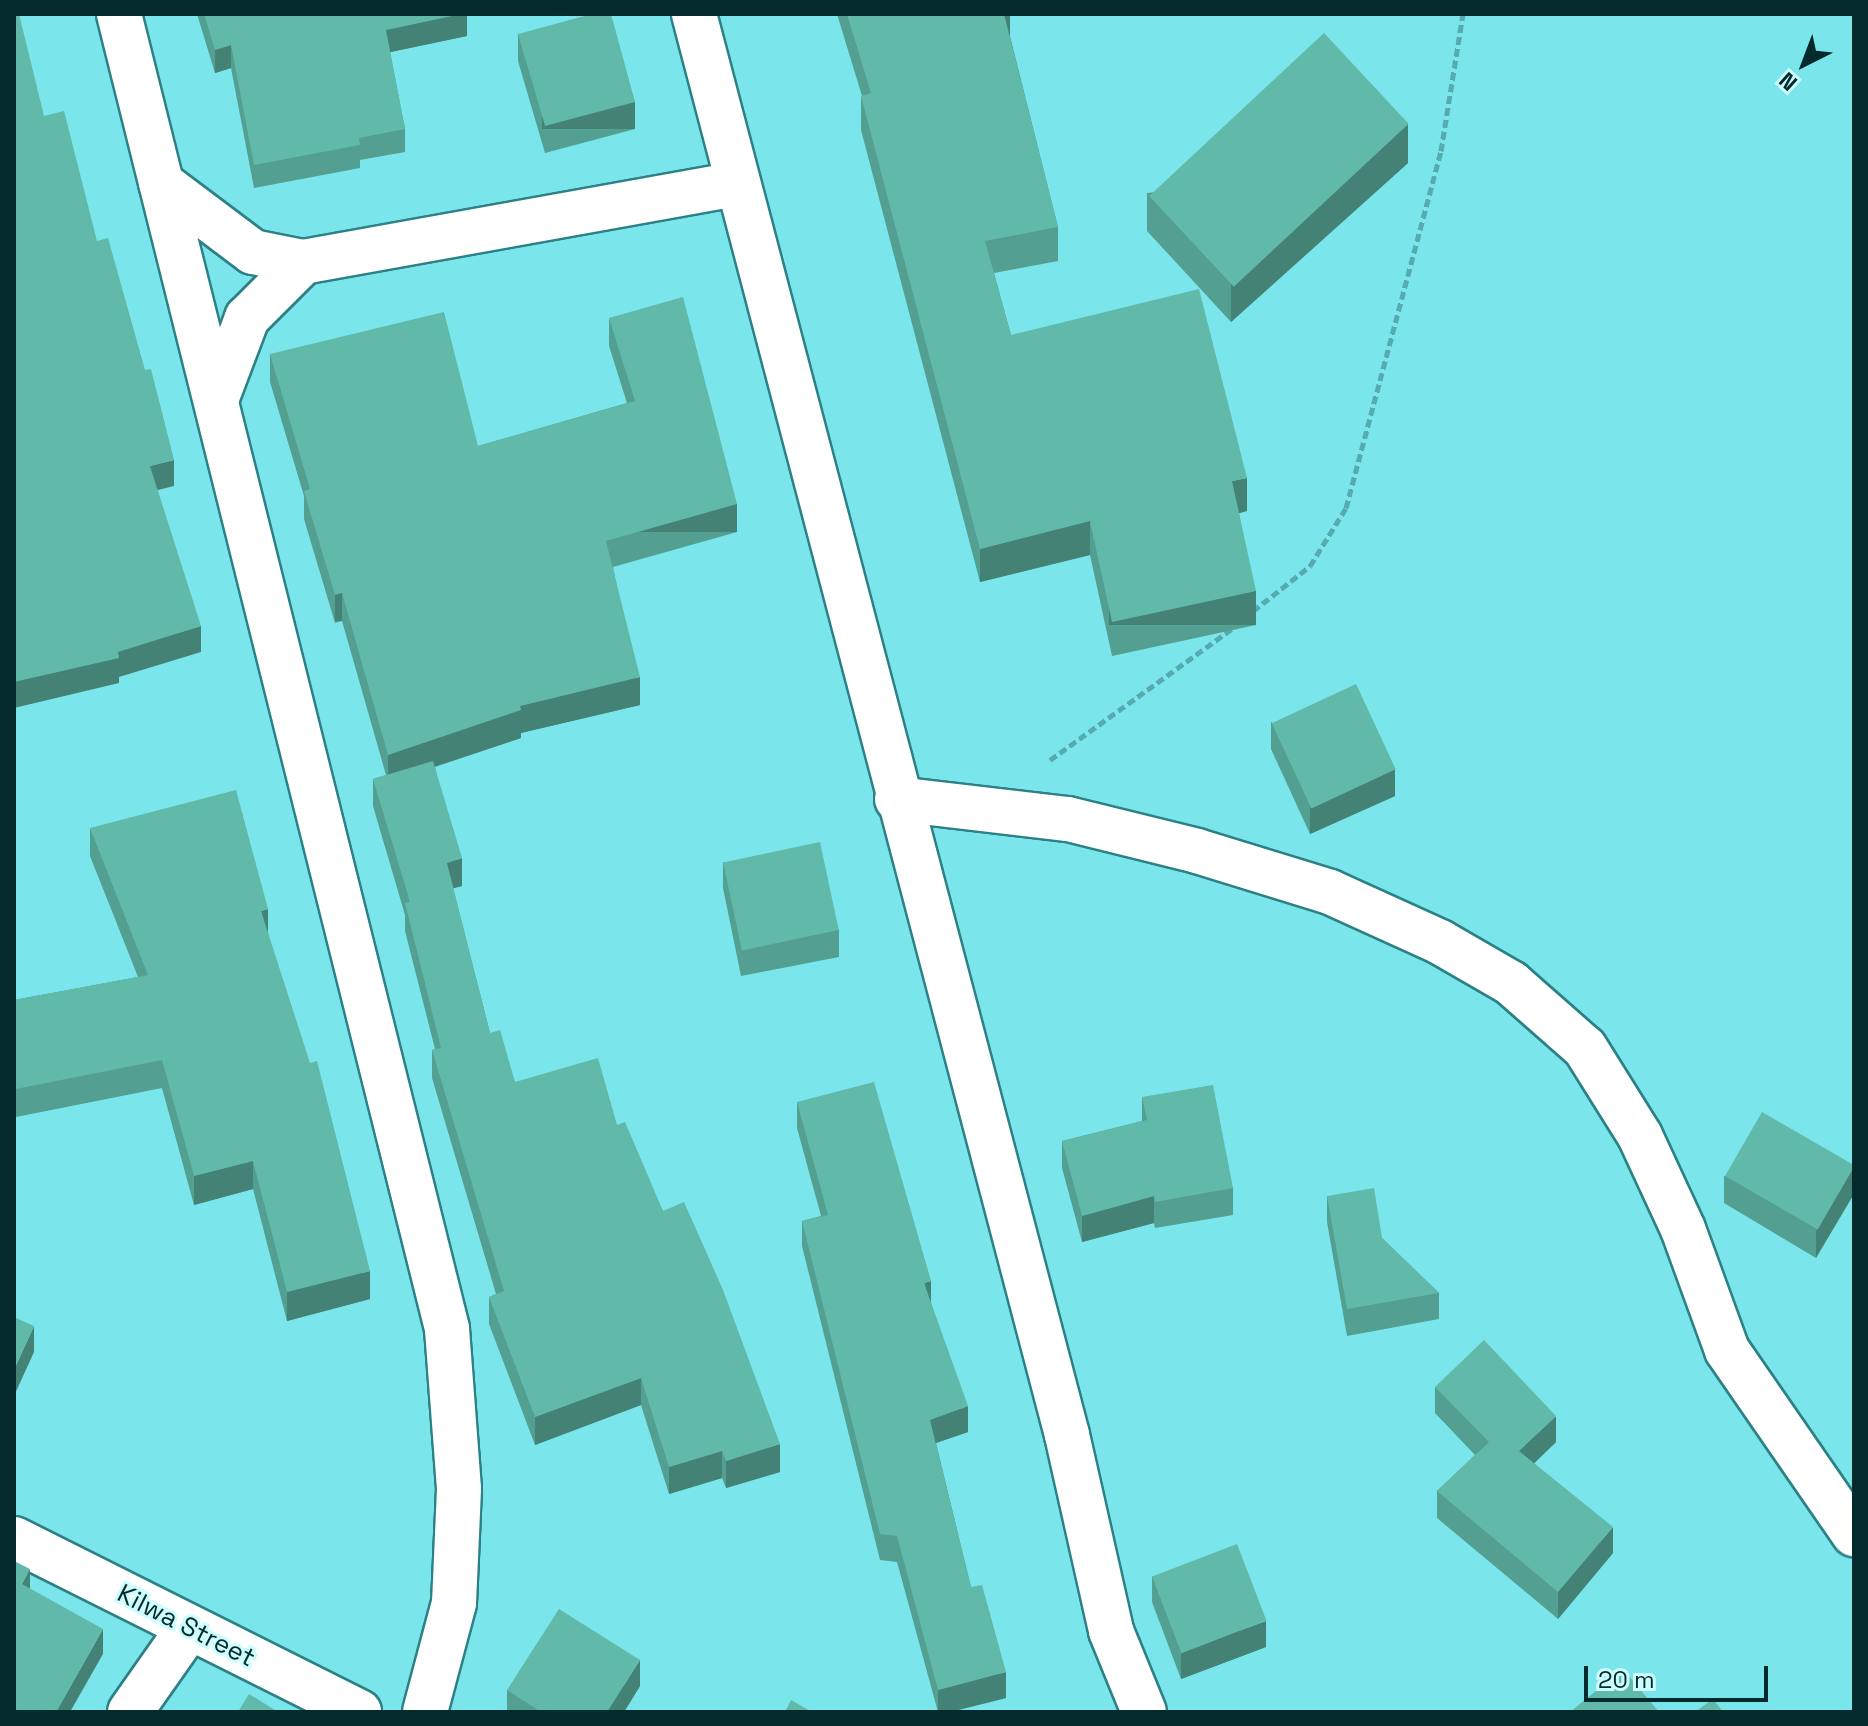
<!DOCTYPE html>
<html>
<head>
<meta charset="utf-8">
<style>
  body { margin:0 }
  #map { position:relative; width:1868px; height:1726px; overflow:hidden; background:#7ae5ea; font-family:"Space Grotesk",sans-serif }
  div>[style] { position:absolute }
  [style*='--x'] { left:calc(var(--x)*1px); top:calc(var(--y)*1px); width:calc(var(--w)*1px); rotate:calc(var(--a)*1deg) }
  .path>* { height:5px; margin-top:-2.5px; transform-origin:0; background:repeating-linear-gradient(90deg,#56abaf 0 8px,transparent 0 12px) }
  .roads { filter:drop-shadow(2px 0 #2c8185) drop-shadow(-2px 0 #2c8185) drop-shadow(0 2px #2c8185) drop-shadow(0 -2px #2c8185) }
  .minor>* { height:44px; margin:-22px; padding:0 22px; transform-origin:22px; border-radius:22px; background:#fff }
  .wall>* { inset:0; background:#539f91 }
  .shaded-wall>* { inset:0; background:#448276; transform-origin:0 0 }
  .building>* { inset:0; background:#61b9a9; transform-origin:0 0 }
  span { translate:-50% -50%; white-space:nowrap; text-align:center; line-height:1.15; -webkit-text-stroke:6px #ccfdff; paint-order:stroke }
  .street-label { font-size:26px; color:#052a2b }
  .frame { position:absolute; inset:0; border:16px solid #052a2b; pointer-events:none }
  .north { position:absolute; left:1764px; top:24px; width:80px; height:80px; -webkit-text-stroke:6px #ccfdff; paint-order:stroke; rotate:222deg; font-size:22px; font-weight:700; line-height:32px; text-align:center; color:#052a2b }
  .north::after { content:''; display:block; margin:auto; width:28px; height:36px; background:#052a2b; clip-path:polygon(50% 0,100% 100%,50% 72%,0 100%) }
  .scale { position:absolute; left:1584px; top:1666px; width:184px; height:36px; box-sizing:border-box; border:4px solid #052a2b; border-top:0; padding-left:10px; font-size:24px; line-height:28px; white-space:nowrap; color:#052a2b; -webkit-text-stroke:6px #ccfdff; paint-order:stroke }
</style>
</head>
<body>
<div id="map">
  <div class="path">
    <i style="--x:1253;--y:611;--w:73;--a:-38.3"></i>
    <i style="--x:1310;--y:566;--w:68;--a:-58.2"></i>
    <i style="--x:1346;--y:508;--w:369;--a:-75.1"></i>
    <i style="--x:1441;--y:151;--w:139;--a:-80.9"></i>
    <i style="--x:1050;--y:760;--w:226;--a:-35.8"></i>
  </div>
  <div class="roads">
    <div class="minor">
      <i style="--x:119;--y:14;--w:1355;--a:75.99"></i>
      <i style="--x:447;--y:1329;--w:160;--a:85.7"></i>
      <i style="--x:459;--y:1489;--w:114;--a:92.5"></i>
      <i style="--x:454;--y:1603;--w:113;--a:104.9"></i>
      <i style="--x:694;--y:14;--w:1469;--a:75.29"></i>
      <i style="--x:1067;--y:1435;--w:201;--a:77.3"></i>
      <i style="--x:1111;--y:1631;--w:87;--a:67.8"></i>
      <i style="--x:161;--y:183;--w:115;--a:36.9"></i>
      <i style="--x:253;--y:252;--w:51;--a:11.3"></i>
      <i style="--x:303;--y:262;--w:440;--a:-10.2"></i>
      <i style="--x:216;--y:400;--w:88;--a:-69.3"></i>
      <i style="--x:247;--y:318;--w:79;--a:-45"></i>
      <i style="--x:897;--y:799;--w:172;--a:6.7"></i>
      <i style="--x:1068;--y:819;--w:133;--a:13.9"></i>
      <i style="--x:1197;--y:851;--w:139;--a:17.1"></i>
      <i style="--x:1330;--y:892;--w:121;--a:24.4"></i>
      <i style="--x:1440;--y:942;--w:82;--a:30"></i>
      <i style="--x:1511;--y:983;--w:98;--a:41.3"></i>
      <i style="--x:1585;--y:1048;--w:104;--a:58"></i>
      <i style="--x:1640;--y:1136;--w:102;--a:65.2"></i>
      <i style="--x:1683;--y:1229;--w:129;--a:70"></i>
      <i style="--x:1727;--y:1350;--w:224;--a:55.4"></i>
      <i style="--x:14;--y:1539;--w:386;--a:26.6"></i>
      <i style="--x:130;--y:1712;--w:103;--a:-54.9"></i>
    </div>
  </div>
  <div class="wall">
    <i style="clip-path:polygon(197px 14px,467px 14px,467px 36px,390px 52px,405px 129px,405px 152px,360px 160px,360px 168px,254px 188px,231px 68px,215px 73px)"></i>
    <i style="clip-path:polygon(837px 14px,1010px 14px,1010px 36px,1058px 227px,1058px 261px,994px 273px,1011px 335px,1247px 511px,1239px 513px,1256px 625px,1112px 656px,1090px 555px,980px 582px,861px 130px,861px 96px,862px 96px)"></i>
    <i style="clip-path:polygon(518px 34px,635px 129px,545px 153px,518px 61px)"></i>
    <i style="clip-path:polygon(1408px 163px,1231px 322px,1147px 231px,1147px 193px)"></i>
    <i style="clip-path:polygon(609px 318px,737px 532px,613px 567px,640px 705px,521px 733px,521px 738px,435px 767px,462px 886px,453px 888px,490px 1033px,515px 1082px,617px 1125px,663px 1211px,780px 1472px,726px 1488px,722px 1478px,669px 1494px,641px 1405px,535px 1445px,489px 1324px,489px 1297px,496px 1294px,432px 1078px,432px 1050px,435px 1049px,405px 931px,405px 915px,373px 806px,373px 779px,386px 775px,342px 621px,335px 623px,304px 519px,304px 496px,270px 382px,270px 354px,478px 446px,627px 403px,609px 346px)"></i>
    <i style="clip-path:polygon(1271px 722px,1395px 796px,1310px 834px,1271px 749px)"></i>
    <i style="clip-path:polygon(90px 828px,268px 933px,370px 1299px,287px 1321px,253px 1189px,194px 1205px,162px 1088px,16px 1117px,14px 1109px,14px 1000px,138px 977px,90px 856px)"></i>
    <i style="clip-path:polygon(723px 862px,839px 930px,839px 957px,741px 976px,723px 888px)"></i>
    <i style="clip-path:polygon(1142px 1097px,1233px 1188px,1233px 1215px,1155px 1228px,1154px 1223px,1082px 1242px,1062px 1168px,1062px 1141px,1142px 1121px)"></i>
    <i style="clip-path:polygon(797px 1102px,931px 1303px,968px 1432px,936px 1443px,971px 1587px,1006px 1698px,950px 1712px,938px 1712px,897px 1562px,880px 1560px,802px 1246px,802px 1221px,821px 1216px,797px 1128px)"></i>
    <i style="clip-path:polygon(1854px 1166px,1816px 1258px,1724px 1203px,1724px 1176px)"></i>
    <i style="clip-path:polygon(1327px 1196px,1382px 1238px,1439px 1293px,1439px 1319px,1347px 1336px,1327px 1222px)"></i>
    <i style="clip-path:polygon(1435px 1387px,1556px 1442px,1534px 1463px,1613px 1553px,1558px 1619px,1437px 1518px,1437px 1491px,1475px 1455px,1435px 1413px)"></i>
    <i style="clip-path:polygon(1152px 1576px,1266px 1647px,1181px 1679px,1152px 1602px)"></i>
    <i style="clip-path:polygon(640px 1686px,624px 1712px,507px 1712px,507px 1690px)"></i>
  </div>
  <div class="shaded-wall">
    <i style="clip-path:polygon(461px 14px,467px 14px,467px 36px,386px 53px,386px 30px)"></i>
    <i style="clip-path:polygon(1003px 14px,1010px 14px,1010px 40px)"></i>
    <i style="clip-path:polygon(231px 45px,231px 68px,215px 73px,215px 50px)"></i>
    <i style="left:635px;top:102px;width:27px;height:93px;rotate:90deg"></i>
    <i style="clip-path:polygon(1408px 124px,1408px 163px,1231px 322px,1231px 284px)"></i>
    <i style="clip-path:polygon(174px 460px,174px 486px,150px 492px,150px 466px)"></i>
    <i style="clip-path:polygon(1247px 478px,1247px 511px,1232px 515px,1232px 481px)"></i>
    <i style="left:737px;top:504px;width:28px;height:136px;rotate:90deg"></i>
    <i style="clip-path:polygon(1090px 521px,1090px 555px,980px 582px,980px 549px)"></i>
    <i style="left:1256px;top:591px;width:34px;height:147px;rotate:90deg"></i>
    <i style="left:342px;top:593px;width:28px;height:7px;rotate:90deg"></i>
    <i style="clip-path:polygon(201px 626px,201px 652px,119px 677px,119px 683px,14px 708px,14px 682px)"></i>
    <i style="clip-path:polygon(640px 677px,640px 705px,521px 733px,521px 738px,388px 782px,388px 755px,520px 706px)"></i>
    <i style="clip-path:polygon(1395px 769px,1395px 796px,1310px 834px,1310px 808px)"></i>
    <i style="clip-path:polygon(462px 858px,462px 886px,447px 890px,447px 863px)"></i>
    <i style="clip-path:polygon(268px 909px,268px 938px,261px 911px)"></i>
    <i style="clip-path:polygon(253px 1161px,253px 1189px,194px 1205px,194px 1176px)"></i>
    <i style="clip-path:polygon(1854px 1167px,1854px 1194px,1816px 1258px,1816px 1231px)"></i>
    <i style="clip-path:polygon(1154px 1196px,1154px 1223px,1082px 1242px,1082px 1216px)"></i>
    <i style="clip-path:polygon(370px 1271px,370px 1299px,287px 1321px,287px 1292px)"></i>
    <i style="clip-path:polygon(931px 1281px,931px 1306px,924px 1283px)"></i>
    <i style="clip-path:polygon(34px 1326px,34px 1352px,14px 1396px,14px 1370px)"></i>
    <i style="clip-path:polygon(641px 1378px,641px 1405px,535px 1445px,535px 1417px)"></i>
    <i style="clip-path:polygon(968px 1406px,968px 1432px,930px 1445px,930px 1420px)"></i>
    <i style="clip-path:polygon(1556px 1416px,1556px 1442px,1519px 1478px,1519px 1451px)"></i>
    <i style="clip-path:polygon(780px 1444px,780px 1472px,726px 1488px,726px 1461px)"></i>
    <i style="clip-path:polygon(722px 1451px,722px 1478px,669px 1494px,669px 1467px)"></i>
    <i style="clip-path:polygon(1613px 1527px,1613px 1553px,1558px 1619px,1558px 1592px)"></i>
    <i style="clip-path:polygon(30px 1569px,30px 1594px,22px 1584px)"></i>
    <i style="clip-path:polygon(1266px 1621px,1266px 1647px,1181px 1679px,1181px 1652px)"></i>
    <i style="clip-path:polygon(103px 1629px,103px 1654px,70px 1712px,56px 1712px)"></i>
    <i style="clip-path:polygon(640px 1660px,640px 1686px,624px 1712px,607px 1712px)"></i>
    <i style="clip-path:polygon(1006px 1672px,1006px 1698px,950px 1712px,938px 1712px,938px 1690px)"></i>
  </div>
  <div class="building">
    <i style="clip-path:polygon(14px 14px,19px 14px,44px 116px,64px 111px,97px 241px,108px 238px,145px 370px,151px 369px,174px 460px,150px 466px,201px 626px,118px 652px,119px 658px,14px 682px)"></i>
    <i style="clip-path:polygon(204px 14px,461px 14px,386px 30px,405px 129px,359px 138px,360px 145px,254px 165px,231px 45px,215px 50px)"></i>
    <i style="clip-path:polygon(592px 14px,611px 14px,635px 102px,545px 126px,518px 34px)"></i>
    <i style="clip-path:polygon(847px 14px,1004px 14px,1058px 227px,985px 241px,1011px 335px,1199px 289px,1247px 478px,1232px 481px,1256px 591px,1112px 622px,1090px 521px,980px 549px,861px 96px,871px 93px)"></i>
    <i style="left:1324px;top:33px;width:124px;height:239px;rotate:47deg"></i>
    <i style="clip-path:polygon(683px 297px,737px 504px,606px 541px,640px 677px,520px 706px,521px 710px,388px 755px,342px 593px,335px 595px,304px 491px,310px 489px,270px 354px,444px 312px,478px 446px,635px 401px,609px 318px)"></i>
    <i style="left:1356px;top:684px;width:94px;height:93px;rotate:65deg"></i>
    <i style="clip-path:polygon(433px 761px,462px 858px,447px 863px,490px 1033px,500px 1030px,515px 1082px,598px 1058px,617px 1125px,625px 1122px,663px 1211px,684px 1202px,723px 1290px,780px 1444px,726px 1461px,722px 1451px,669px 1467px,641px 1378px,535px 1417px,489px 1297px,504px 1291px,432px 1050px,441px 1048px,405px 903px,410px 902px,373px 779px)"></i>
    <i style="clip-path:polygon(236px 790px,268px 909px,261px 911px,310px 1063px,317px 1061px,370px 1271px,287px 1292px,253px 1161px,194px 1176px,162px 1060px,16px 1089px,14px 1081px,14px 1000px,148px 975px,90px 828px)"></i>
    <i style="left:820px;top:842px;width:90px;height:99px;rotate:78deg"></i>
    <i style="clip-path:polygon(874px 1082px,931px 1281px,924px 1283px,968px 1406px,930px 1420px,971px 1587px,982px 1585px,1006px 1672px,938px 1690px,897px 1536px,880px 1534px,802px 1221px,828px 1215px,797px 1102px)"></i>
    <i style="clip-path:polygon(1213px 1085px,1233px 1188px,1155px 1202px,1154px 1196px,1082px 1216px,1062px 1141px,1147px 1120px,1142px 1097px)"></i>
    <i style="left:1762px;top:1112px;width:107px;height:74px;rotate:30deg"></i>
    <i style="clip-path:polygon(1374px 1188px,1382px 1238px,1439px 1293px,1347px 1309px,1327px 1196px)"></i>
    <i style="clip-path:polygon(14px 1317px,34px 1326px,14px 1370px)"></i>
    <i style="clip-path:polygon(1484px 1340px,1556px 1416px,1519px 1451px,1613px 1527px,1558px 1592px,1437px 1491px,1489px 1442px,1435px 1387px)"></i>
    <i style="left:1237px;top:1544px;width:82px;height:91px;rotate:69deg"></i>
    <i style="clip-path:polygon(14px 1561px,30px 1569px,22px 1584px,103px 1629px,56px 1712px,14px 1712px)"></i>
    <i style="clip-path:polygon(559px 1609px,640px 1660px,607px 1712px,541px 1712px,507px 1690px)"></i>
    <i style="clip-path:polygon(1623px 1669px,1659px 1712px,1570px 1712px)"></i>
    <i style="clip-path:polygon(249px 1694px,278px 1712px,238px 1712px)"></i>
    <i style="clip-path:polygon(1713px 1699px,1723px 1712px,1695px 1712px)"></i>
    <i style="clip-path:polygon(791px 1700px,812px 1712px,785px 1712px)"></i>
  </div>
  <div class="street-label">
    <span style="left:186px;top:1626px;rotate:27deg">Kilwa Street</span>
  </div>
  <div class="frame"></div>
  <div class="north">N</div>
  <div class="scale">20 m</div>
</div>
</body>
</html>
